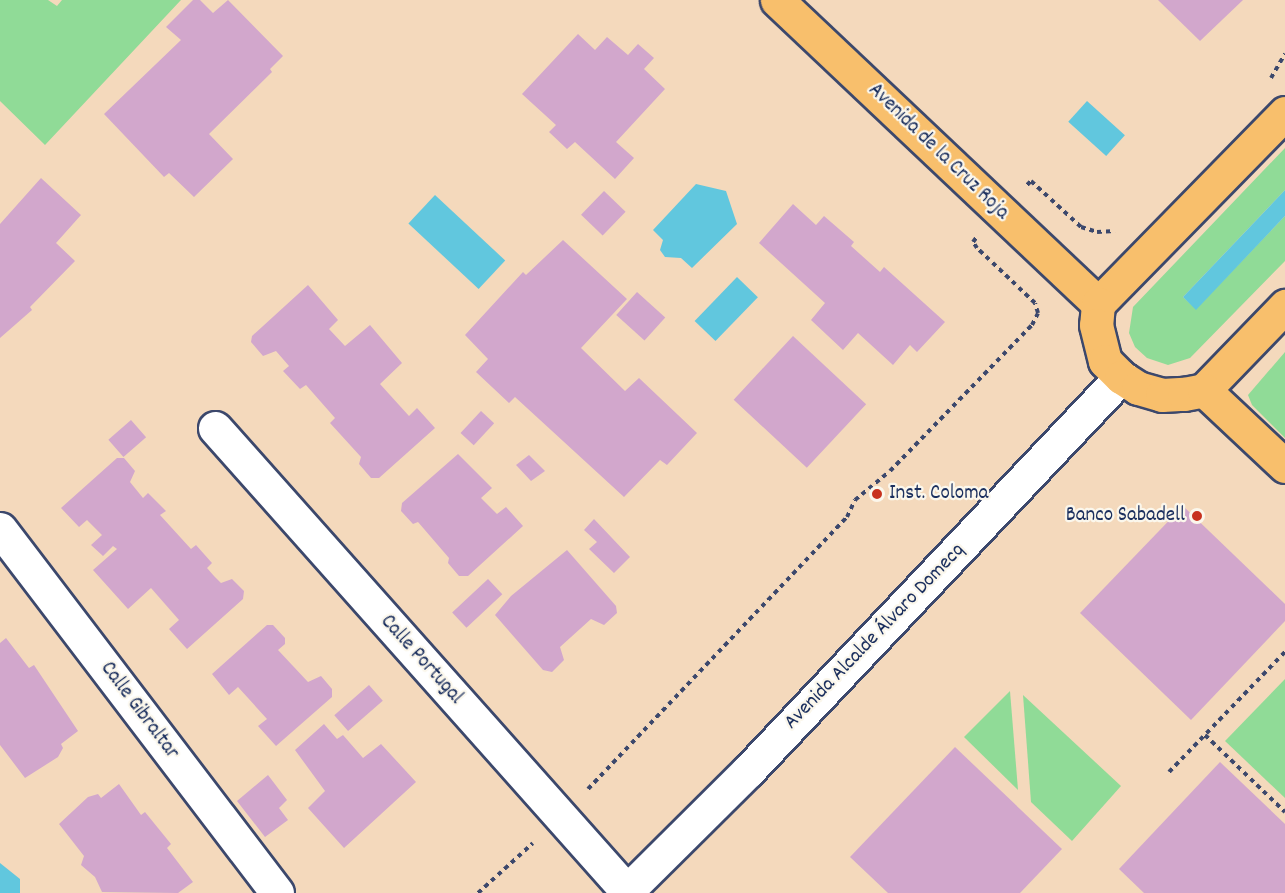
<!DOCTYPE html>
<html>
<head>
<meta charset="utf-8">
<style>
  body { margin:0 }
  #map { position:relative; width:1285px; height:893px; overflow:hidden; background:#f4d9bc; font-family:Dekko,sans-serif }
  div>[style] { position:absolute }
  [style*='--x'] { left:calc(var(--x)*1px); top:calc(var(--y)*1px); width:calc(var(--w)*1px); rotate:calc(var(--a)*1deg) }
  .green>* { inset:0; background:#90db97 }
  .water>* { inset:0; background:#61c7de; transform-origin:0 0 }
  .building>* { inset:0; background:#d2a7cc; transform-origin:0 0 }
  .path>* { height:4px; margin-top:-2px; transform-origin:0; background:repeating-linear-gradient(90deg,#3c486c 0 4.5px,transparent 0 9px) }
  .roads { filter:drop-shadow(2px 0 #3c486c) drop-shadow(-2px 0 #3c486c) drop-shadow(0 2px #3c486c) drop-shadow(0 -2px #3c486c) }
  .minor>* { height:33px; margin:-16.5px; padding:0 16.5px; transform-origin:16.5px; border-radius:16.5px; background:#fff }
  .major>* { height:33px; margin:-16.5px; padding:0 16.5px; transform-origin:16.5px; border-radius:16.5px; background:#f8bf6c }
  .dots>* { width:16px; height:16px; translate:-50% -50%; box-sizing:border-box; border:3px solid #fbf7ec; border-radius:50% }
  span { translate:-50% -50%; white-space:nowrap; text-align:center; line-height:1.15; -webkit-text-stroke:4.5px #fbf7ec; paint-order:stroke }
  .street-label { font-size:21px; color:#1b2f5e }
  .poi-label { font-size:21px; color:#1b2f5e }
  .left { translate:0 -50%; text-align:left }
  .right { translate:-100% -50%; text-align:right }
</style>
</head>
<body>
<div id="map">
  <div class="green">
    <i style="clip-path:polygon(0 0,48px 0,57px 6px,62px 0,181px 0,45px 145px,0 101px)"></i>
    <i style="clip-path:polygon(1285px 148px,1285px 190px,1183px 297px,1196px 309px,1285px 216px,1285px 261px,1190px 358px,1168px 365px,1147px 358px,1135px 347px,1129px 333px,1133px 307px)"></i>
    <i style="clip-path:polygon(1285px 352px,1285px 438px,1252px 405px,1248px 395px)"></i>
    <i style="clip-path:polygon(1285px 679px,1285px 798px,1225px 741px)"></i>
    <i style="clip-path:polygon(1010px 691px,1018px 790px,964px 737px)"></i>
    <i style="clip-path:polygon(1023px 695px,1121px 786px,1072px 841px,1031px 802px)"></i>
  </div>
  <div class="water">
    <i style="left:1087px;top:101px;width:51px;height:28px;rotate:42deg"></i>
    <i style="clip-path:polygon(696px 184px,726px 191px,737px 224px,692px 268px,681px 258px,665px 257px,660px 250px,663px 240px,653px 230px)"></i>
    <i style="clip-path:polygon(1285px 190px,1285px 216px,1196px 310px,1183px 297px)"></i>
    <i style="left:435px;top:195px;width:96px;height:39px;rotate:43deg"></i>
    <i style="left:737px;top:277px;width:29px;height:61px;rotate:44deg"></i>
    <i style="clip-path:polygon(0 863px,20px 879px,20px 893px,0 893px)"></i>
  </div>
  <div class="building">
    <i style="clip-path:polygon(193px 0,200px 0,213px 13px,228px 0,283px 56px,270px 69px,272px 72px,209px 134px,233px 159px,194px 197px,169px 173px,164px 177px,104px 114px,181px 40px,166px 27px)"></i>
    <i style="clip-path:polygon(1158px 0,1243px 0,1200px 41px)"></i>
    <i style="clip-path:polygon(578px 34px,595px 50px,607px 37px,628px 55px,638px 44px,654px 58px,644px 69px,665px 89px,616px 142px,634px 158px,615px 179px,575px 142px,567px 149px,549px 132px,556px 125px,522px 94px)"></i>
    <i style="clip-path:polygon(41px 178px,81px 215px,56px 243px,75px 261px,30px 307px,32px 310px,0 338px,0 224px)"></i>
    <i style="left:604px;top:191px;width:30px;height:33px;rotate:44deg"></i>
    <i style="clip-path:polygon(793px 204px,816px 225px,824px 216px,854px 242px,851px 246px,880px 272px,884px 267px,945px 322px,917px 352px,910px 345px,893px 365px,858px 333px,843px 350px,811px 320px,825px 303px,759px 243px)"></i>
    <i style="clip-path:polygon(563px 240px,627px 299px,581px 348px,625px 391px,639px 378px,697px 433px,667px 465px,660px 460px,624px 497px,515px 397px,509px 403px,476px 372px,488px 359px,465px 335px,523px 272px,526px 275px)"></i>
    <i style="clip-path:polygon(308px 285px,338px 320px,329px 329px,345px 346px,370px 325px,402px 363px,380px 384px,409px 416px,417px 408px,435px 428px,379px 478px,371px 478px,359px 464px,361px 457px,330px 423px,335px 418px,306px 385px,300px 389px,283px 371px,289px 366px,276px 351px,263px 356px,251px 342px,252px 336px)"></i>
    <i style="left:637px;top:292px;width:38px;height:31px;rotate:42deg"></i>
    <i style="left:793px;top:336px;width:100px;height:87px;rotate:43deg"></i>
    <i style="left:481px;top:411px;width:18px;height:30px;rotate:43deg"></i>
    <i style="left:131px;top:420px;width:23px;height:30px;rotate:49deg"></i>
    <i style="clip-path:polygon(458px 454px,492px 488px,481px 498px,497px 514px,506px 507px,523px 526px,468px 576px,459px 576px,448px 563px,449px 558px,418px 522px,413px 524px,401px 511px,402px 503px)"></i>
    <i style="clip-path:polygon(529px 455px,545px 471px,531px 481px,516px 465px)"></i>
    <i style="clip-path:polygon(117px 458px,124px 458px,135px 471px,130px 482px,143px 498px,148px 493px,166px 511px,160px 515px,191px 549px,196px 545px,212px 563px,207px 568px,214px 576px,221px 583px,232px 579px,244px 591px,243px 599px,187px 649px,169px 629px,179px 620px,151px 588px,128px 609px,93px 570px,117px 549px,113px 546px,103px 556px,91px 545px,102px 535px,87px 520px,79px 527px,61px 508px)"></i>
    <i style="clip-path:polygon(1183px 506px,1285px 604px,1285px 621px,1191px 720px,1080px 613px)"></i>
    <i style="clip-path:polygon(594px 519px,630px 557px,614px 573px,589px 549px,597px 542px,584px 530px)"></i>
    <i style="clip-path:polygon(567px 550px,616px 606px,617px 613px,604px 625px,591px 619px,560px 647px,564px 660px,552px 672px,543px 670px,495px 615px,511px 596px)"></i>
    <i style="left:488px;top:579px;width:21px;height:49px;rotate:47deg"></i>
    <i style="clip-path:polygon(267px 625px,273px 625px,285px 638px,285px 644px,278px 650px,308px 682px,321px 676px,332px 689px,332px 697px,276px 746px,258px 726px,267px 719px,238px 687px,229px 695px,212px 674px)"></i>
    <i style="clip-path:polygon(6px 638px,29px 668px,34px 665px,78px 731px,61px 744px,63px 748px,58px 757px,25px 778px,0 745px,0 643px)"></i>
    <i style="left:369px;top:685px;width:21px;height:46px;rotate:49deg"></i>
    <i style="clip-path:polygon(324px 724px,337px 739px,343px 735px,363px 758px,381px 744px,416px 782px,344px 848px,308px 808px,325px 791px,295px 750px)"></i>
    <i style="clip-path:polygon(955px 747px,1062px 849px,1020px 893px,888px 893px,850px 857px)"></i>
    <i style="clip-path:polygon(1220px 762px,1285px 824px,1285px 893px,1144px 893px,1119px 869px)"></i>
    <i style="clip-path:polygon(268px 775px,287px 800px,279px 808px,288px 820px,265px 837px,237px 801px)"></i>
    <i style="clip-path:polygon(119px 784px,141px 815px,145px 812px,171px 844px,167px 848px,193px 882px,178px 893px,102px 892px,95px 877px,81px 865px,84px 856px,59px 824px,88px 797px,98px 794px,101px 798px)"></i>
  </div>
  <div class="path">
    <i style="--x:1271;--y:78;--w:28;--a:-60"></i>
    <i style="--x:1027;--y:185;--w:6;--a:-45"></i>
    <i style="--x:1031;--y:181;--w:68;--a:42.6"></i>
    <i style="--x:1081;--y:227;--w:17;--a:17"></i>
    <i style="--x:1097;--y:232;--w:18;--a:-3"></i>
    <i style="--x:1205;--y:735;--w:111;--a:43.9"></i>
    <i style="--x:1169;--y:772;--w:167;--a:-46"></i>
    <i style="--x:588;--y:789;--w:376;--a:-46.4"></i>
    <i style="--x:847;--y:517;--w:19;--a:-65"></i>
    <i style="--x:855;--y:500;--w:45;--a:-39.6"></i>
    <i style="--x:890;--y:471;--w:204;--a:-45.8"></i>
    <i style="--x:1032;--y:325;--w:13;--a:-63"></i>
    <i style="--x:1038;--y:313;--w:10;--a:-107"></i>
    <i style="--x:1035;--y:303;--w:80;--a:-136.5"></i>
    <i style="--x:977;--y:248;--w:7;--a:-124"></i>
    <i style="--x:973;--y:242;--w:5;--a:-53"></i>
    <i style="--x:478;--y:893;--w:74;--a:-42.3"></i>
  </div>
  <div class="roads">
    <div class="minor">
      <i style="--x:215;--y:428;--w:620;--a:48.34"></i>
      <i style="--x:0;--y:529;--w:457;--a:52.7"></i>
      <i style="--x:625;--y:893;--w:173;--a:-44.8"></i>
      <i style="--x:748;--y:771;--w:543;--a:-46.57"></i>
    </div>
    <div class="major">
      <i style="--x:777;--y:0;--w:442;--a:43.4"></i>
      <i style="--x:1285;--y:113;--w:267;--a:134.4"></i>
      <i style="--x:1098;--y:304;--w:21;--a:95"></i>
      <i style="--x:1096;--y:325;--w:37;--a:76"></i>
      <i style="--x:1105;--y:361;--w:23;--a:45"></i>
      <i style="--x:1121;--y:377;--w:20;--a:33"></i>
      <i style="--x:1138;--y:388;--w:25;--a:16"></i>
      <i style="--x:1162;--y:395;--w:22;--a:-3"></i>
      <i style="--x:1184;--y:394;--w:20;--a:-11"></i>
      <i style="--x:1204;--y:390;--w:117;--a:-46"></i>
      <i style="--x:1204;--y:390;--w:111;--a:43.2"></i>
    </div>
  </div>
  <div class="dots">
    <i style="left:877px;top:494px;background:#c8321e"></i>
    <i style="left:1197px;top:516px;background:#c8321e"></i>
  </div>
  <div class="street-label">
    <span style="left:938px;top:152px;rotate:44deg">Avenida de la Cruz Roja</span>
    <span style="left:875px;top:637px;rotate:-46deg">Avenida Alcalde Álvaro Domecq</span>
    <span style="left:421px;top:660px;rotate:48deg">Calle Portugal</span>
    <span style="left:139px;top:711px;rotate:53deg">Calle Gibraltar</span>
  </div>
  <div class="poi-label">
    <span class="left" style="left:889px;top:494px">Inst. Coloma</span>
    <span class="right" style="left:1185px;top:516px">Banco Sabadell</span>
  </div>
</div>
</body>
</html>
